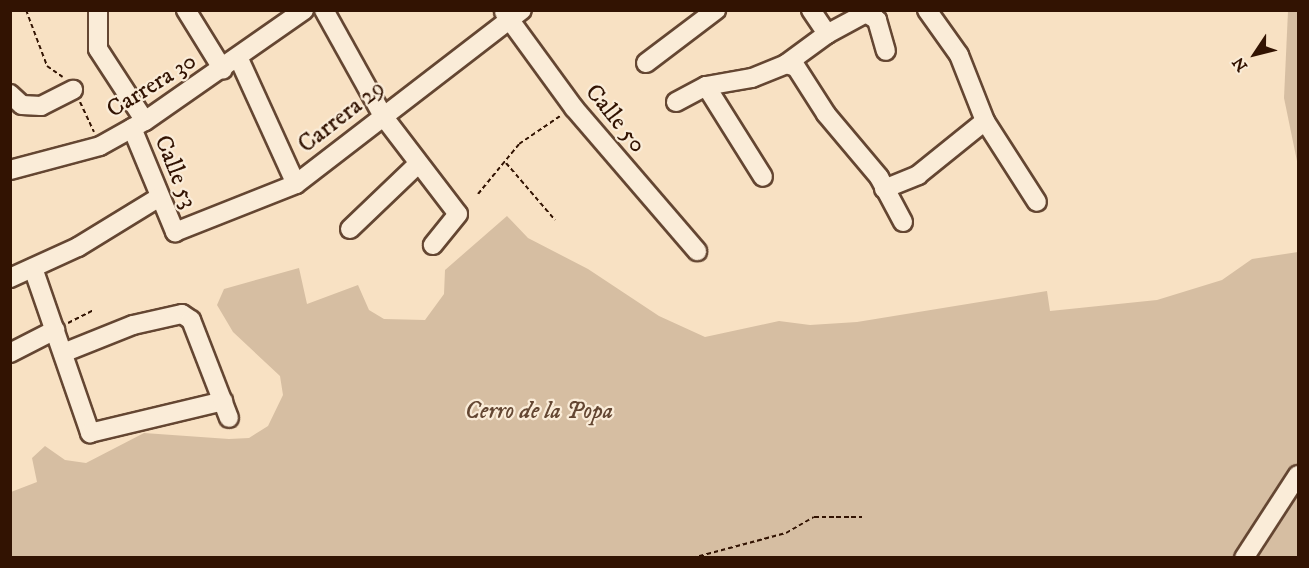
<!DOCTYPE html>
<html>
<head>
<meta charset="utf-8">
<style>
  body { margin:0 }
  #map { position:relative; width:1309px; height:568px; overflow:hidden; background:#f8e1c3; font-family:"IM FELL DW Pica",serif }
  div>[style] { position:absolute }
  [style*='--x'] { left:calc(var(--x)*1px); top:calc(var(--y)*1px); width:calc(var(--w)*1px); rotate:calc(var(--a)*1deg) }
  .green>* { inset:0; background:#d6bea2 }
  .path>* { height:2px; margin-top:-1px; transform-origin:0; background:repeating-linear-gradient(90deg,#321302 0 4.5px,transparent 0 7.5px) }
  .roads { filter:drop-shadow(2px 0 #644632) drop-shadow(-2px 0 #644632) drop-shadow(0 2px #644632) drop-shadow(0 -2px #644632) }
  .minor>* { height:18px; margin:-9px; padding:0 9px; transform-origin:9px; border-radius:9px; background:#faecd8 }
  span { translate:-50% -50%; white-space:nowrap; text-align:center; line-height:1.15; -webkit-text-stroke:4.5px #faecd8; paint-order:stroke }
  .street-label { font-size:24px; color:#321302 }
  .park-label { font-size:24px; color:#634632; font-style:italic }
  .frame { position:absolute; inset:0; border:12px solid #321302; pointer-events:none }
  .north { position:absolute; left:1225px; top:24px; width:60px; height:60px; -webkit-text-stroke:4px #faecd8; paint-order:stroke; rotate:235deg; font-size:16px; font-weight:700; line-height:24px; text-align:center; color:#321302 }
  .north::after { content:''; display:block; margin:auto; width:21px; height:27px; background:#321302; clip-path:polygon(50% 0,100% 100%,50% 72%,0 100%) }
</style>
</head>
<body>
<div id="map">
  <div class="green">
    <i style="clip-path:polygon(1288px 11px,1298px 11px,1298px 166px,1284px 98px)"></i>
    <i style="clip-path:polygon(507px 216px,528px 238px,588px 269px,659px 316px,705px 337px,779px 321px,810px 325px,857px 322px,1047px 291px,1050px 311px,1157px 300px,1222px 280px,1252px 259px,1298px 252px,1298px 557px,11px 558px,11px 492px,37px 482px,32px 458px,45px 446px,65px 460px,86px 463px,144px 433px,229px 439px,249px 438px,268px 426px,283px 395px,280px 376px,233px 332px,217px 305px,224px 289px,299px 268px,307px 304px,358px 285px,369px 310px,384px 319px,425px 320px,444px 294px,445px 270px)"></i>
  </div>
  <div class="path">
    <i style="--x:26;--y:10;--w:60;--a:69.4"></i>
    <i style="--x:47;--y:66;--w:19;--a:35"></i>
    <i style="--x:80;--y:102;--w:33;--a:65"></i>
    <i style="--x:506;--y:163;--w:75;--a:49.3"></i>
    <i style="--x:478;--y:194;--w:65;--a:-50.6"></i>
    <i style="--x:519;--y:144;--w:50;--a:-34.3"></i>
    <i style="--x:68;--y:323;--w:28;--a:-27"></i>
    <i style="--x:692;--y:558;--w:97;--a:-14.9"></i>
    <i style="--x:786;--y:533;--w:32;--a:-30"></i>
    <i style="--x:814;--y:517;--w:48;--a:0"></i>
  </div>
  <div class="roads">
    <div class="minor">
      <i style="--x:98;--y:10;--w:39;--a:90"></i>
      <i style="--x:98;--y:49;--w:86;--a:56.9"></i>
      <i style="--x:186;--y:10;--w:70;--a:58.3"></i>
      <i style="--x:324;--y:10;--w:121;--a:60.9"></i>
      <i style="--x:383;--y:116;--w:123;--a:52.6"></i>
      <i style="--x:458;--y:214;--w:40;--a:129"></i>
      <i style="--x:811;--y:10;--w:29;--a:56"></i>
      <i style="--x:927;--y:10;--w:55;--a:54.6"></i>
      <i style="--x:959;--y:55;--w:71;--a:68.5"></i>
      <i style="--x:985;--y:121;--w:96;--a:57.3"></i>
      <i style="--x:504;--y:12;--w:119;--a:53.9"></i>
      <i style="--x:574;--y:108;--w:189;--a:49.3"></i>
      <i style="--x:239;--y:59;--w:137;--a:65.5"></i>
      <i style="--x:646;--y:63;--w:88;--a:-37.1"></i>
      <i style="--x:786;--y:64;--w:10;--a:17"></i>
      <i style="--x:796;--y:67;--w:56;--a:57.4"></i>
      <i style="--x:826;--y:114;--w:82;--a:49.9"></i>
      <i style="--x:879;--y:177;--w:51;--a:61.9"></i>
      <i style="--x:706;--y:86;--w:107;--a:57.9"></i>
      <i style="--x:10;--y:94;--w:16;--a:43"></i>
      <i style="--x:22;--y:105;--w:19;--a:3"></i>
      <i style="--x:41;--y:106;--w:36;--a:-27"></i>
      <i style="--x:676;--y:102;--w:34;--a:-28"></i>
      <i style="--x:706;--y:86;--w:47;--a:-9.9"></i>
      <i style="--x:752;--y:78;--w:37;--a:-22"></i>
      <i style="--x:786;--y:64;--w:51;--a:-36.2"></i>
      <i style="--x:827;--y:34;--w:44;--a:-28.3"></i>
      <i style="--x:866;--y:13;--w:13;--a:32"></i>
      <i style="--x:877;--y:20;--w:32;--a:74"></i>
      <i style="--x:132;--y:128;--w:113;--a:67.5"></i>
      <i style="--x:175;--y:232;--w:130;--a:-21.6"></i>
      <i style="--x:296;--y:184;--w:285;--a:-37.6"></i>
      <i style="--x:10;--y:170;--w:93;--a:-14.9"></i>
      <i style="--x:100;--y:146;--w:51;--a:-29.1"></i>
      <i style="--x:145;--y:121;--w:194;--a:-34.9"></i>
      <i style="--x:884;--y:189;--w:37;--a:-22"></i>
      <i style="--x:918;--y:175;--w:86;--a:-38.9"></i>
      <i style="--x:350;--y:229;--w:94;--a:-43.7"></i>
      <i style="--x:33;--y:268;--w:175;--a:70.9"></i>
      <i style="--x:90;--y:433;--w:137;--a:-13.5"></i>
      <i style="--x:10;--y:278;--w:75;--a:-24.5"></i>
      <i style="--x:78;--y:247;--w:94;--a:-31.5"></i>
      <i style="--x:10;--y:353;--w:51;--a:-27.1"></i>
      <i style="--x:63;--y:353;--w:75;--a:-21.8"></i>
      <i style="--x:133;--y:325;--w:50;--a:-12.7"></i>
      <i style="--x:182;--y:314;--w:11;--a:34"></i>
      <i style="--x:191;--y:320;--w:105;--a:68.8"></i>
      <i style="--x:1244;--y:558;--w:99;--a:-57"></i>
    </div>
  </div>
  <div class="street-label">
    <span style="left:152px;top:86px;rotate:-32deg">Carrera 30</span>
    <span style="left:342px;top:117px;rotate:-38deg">Carrera 29</span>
    <span style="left:615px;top:119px;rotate:51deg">Calle 50</span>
    <span style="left:175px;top:172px;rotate:68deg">Calle 53</span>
  </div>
  <div class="park-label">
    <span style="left:539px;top:412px">Cerro de la Popa</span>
  </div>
  <div class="frame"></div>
  <div class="north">N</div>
</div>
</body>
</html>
